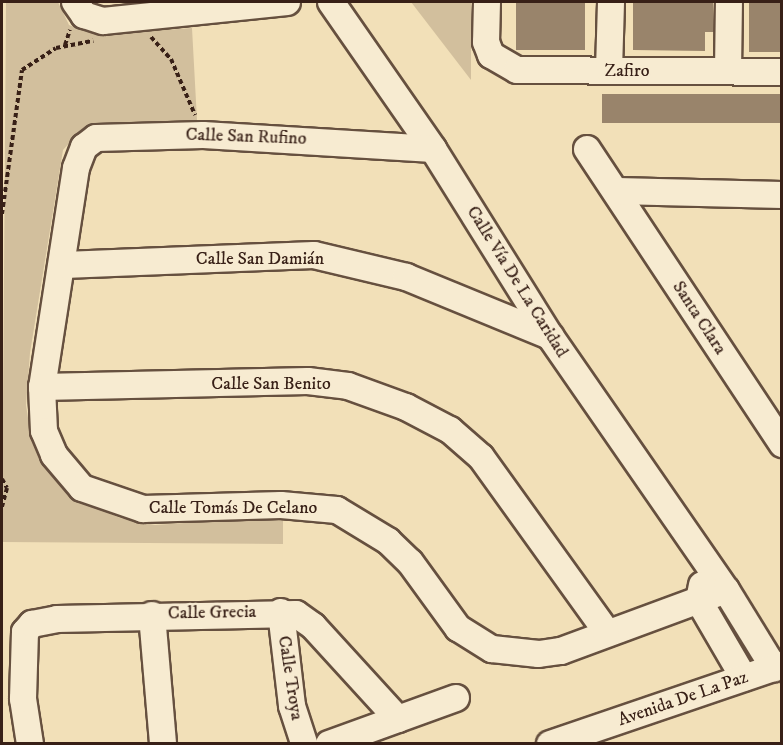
<!DOCTYPE html>
<html>
<head>
<meta charset="utf-8">
<style>
  body { margin:0 }
  #map { position:relative; width:783px; height:745px; overflow:hidden; background:#f2e0b8; font-family:"IM FELL DW Pica",serif }
  div>[style] { position:absolute }
  [style*='--x'] { left:calc(var(--x)*1px); top:calc(var(--y)*1px); width:calc(var(--w)*1px); rotate:calc(var(--a)*1deg) }
  .green>* { inset:0; background:#d2bf9d }
  .building>* { inset:0; background:#99846b; transform-origin:0 0 }
  .path>* { height:4px; margin-top:-2px; transform-origin:0; background:repeating-linear-gradient(90deg,#382017 0 4.5px,transparent 0 7.5px) }
  .roads { filter:drop-shadow(2px 0 #66503f) drop-shadow(-2px 0 #66503f) drop-shadow(0 2px #66503f) drop-shadow(0 -2px #66503f) }
  .minor>* { height:26px; margin:-13px; padding:0 13px; transform-origin:13px; border-radius:13px; background:#f7ebd1 }
  span { translate:-50% -50%; white-space:nowrap; text-align:center; line-height:1.15; -webkit-text-stroke:4.5px #f7ebd1; paint-order:stroke }
  .street-label { font-size:18px; color:#382017 }
  .frame { position:absolute; inset:0; border:3px solid #382017; pointer-events:none }
</style>
</head>
<body>
<div id="map">
  <div class="green">
    <i style="clip-path:polygon(6px 2px,58px 2px,69px 25px,97px 35px,192px 28px,197px 120px,100px 123px,81px 130px,63px 150px,30px 353px,26px 405px,31px 437px,53px 478px,82px 502px,120px 518px,155px 525px,283px 516px,283px 544px,2px 542px)"></i>
    <i style="clip-path:polygon(411px 2px,471px 2px,471px 80px)"></i>
  </div>
  <div class="building">
    <i style="left:516px;top:2px;width:69px;height:48px"></i>
    <i style="clip-path:polygon(633px 2px,713px 2px,714px 32px,705px 32px,705px 51px,633px 50px)"></i>
    <i style="left:749px;top:2px;width:32px;height:50px"></i>
    <i style="left:602px;top:94px;width:180px;height:29px"></i>
  </div>
  <div class="path">
    <i style="--x:151;--y:37;--w:30;--a:48"></i>
    <i style="--x:171;--y:59;--w:61;--a:66.8"></i>
    <i style="--x:65;--y:45;--w:16;--a:-72"></i>
    <i style="--x:2;--y:214;--w:145;--a:-82.1"></i>
    <i style="--x:22;--y:70;--w:40;--a:-32.9"></i>
    <i style="--x:56;--y:48;--w:38;--a:-11"></i>
    <i style="--x:2;--y:479;--w:10;--a:61"></i>
    <i style="--x:7;--y:488;--w:20;--a:105"></i>
  </div>
  <div class="roads">
    <div class="minor">
      <i style="--x:75;--y:2;--w:16;--a:55"></i>
      <i style="--x:84;--y:15;--w:20;--a:18"></i>
      <i style="--x:103;--y:21;--w:185;--a:-5.9"></i>
      <i style="--x:331;--y:2;--w:179;--a:55.2"></i>
      <i style="--x:433;--y:149;--w:221;--a:58"></i>
      <i style="--x:550;--y:336;--w:309;--a:55.3"></i>
      <i style="--x:726;--y:590;--w:92;--a:58.4"></i>
      <i style="--x:487;--y:2;--w:40;--a:91.4"></i>
      <i style="--x:486;--y:42;--w:14;--a:69"></i>
      <i style="--x:491;--y:55;--w:30;--a:30"></i>
      <i style="--x:517;--y:70;--w:265;--a:0.4"></i>
      <i style="--x:609;--y:70;--w:68;--a:-88.3"></i>
      <i style="--x:728;--y:71;--w:69;--a:-89.2"></i>
      <i style="--x:433;--y:149;--w:230;--a:-176.5"></i>
      <i style="--x:203;--y:135;--w:107;--a:178.4"></i>
      <i style="--x:96;--y:138;--w:15;--a:143"></i>
      <i style="--x:84;--y:147;--w:22;--a:111"></i>
      <i style="--x:76;--y:168;--w:222;--a:98.8"></i>
      <i style="--x:42;--y:387;--w:44;--a:87.4"></i>
      <i style="--x:44;--y:431;--w:26;--a:67"></i>
      <i style="--x:54;--y:455;--w:43;--a:49.7"></i>
      <i style="--x:82;--y:488;--w:65;--a:19"></i>
      <i style="--x:143;--y:509;--w:138;--a:-1.7"></i>
      <i style="--x:281;--y:505;--w:56;--a:5.1"></i>
      <i style="--x:337;--y:510;--w:60;--a:31.3"></i>
      <i style="--x:388;--y:541;--w:30;--a:44"></i>
      <i style="--x:410;--y:562;--w:82;--a:54"></i>
      <i style="--x:458;--y:628;--w:40;--a:32"></i>
      <i style="--x:492;--y:649;--w:47;--a:6.1"></i>
      <i style="--x:539;--y:654;--w:22;--a:-8"></i>
      <i style="--x:561;--y:651;--w:176;--a:-20.3"></i>
      <i style="--x:587;--y:149;--w:354;--a:56.5"></i>
      <i style="--x:617;--y:191;--w:165;--a:1.4"></i>
      <i style="--x:64;--y:265;--w:250;--a:-2.3"></i>
      <i style="--x:314;--y:255;--w:95;--a:13.4"></i>
      <i style="--x:406;--y:277;--w:156;--a:22.3"></i>
      <i style="--x:42;--y:387;--w:266;--a:-1.3"></i>
      <i style="--x:308;--y:381;--w:40;--a:7.1"></i>
      <i style="--x:348;--y:386;--w:62;--a:19.9"></i>
      <i style="--x:406;--y:407;--w:50;--a:27.6"></i>
      <i style="--x:450;--y:430;--w:41;--a:41.1"></i>
      <i style="--x:481;--y:457;--w:214;--a:54.3"></i>
      <i style="--x:702;--y:585;--w:16;--a:101"></i>
      <i style="--x:699;--y:601;--w:89;--a:59.7"></i>
      <i style="--x:281;--y:612;--w:95;--a:83.3"></i>
      <i style="--x:292;--y:706;--w:40;--a:72"></i>
      <i style="--x:152;--y:615;--w:129;--a:85.1"></i>
      <i style="--x:30;--y:744;--w:46;--a:-98.8"></i>
      <i style="--x:23;--y:699;--w:67;--a:-88.3"></i>
      <i style="--x:25;--y:632;--w:11;--a:-49"></i>
      <i style="--x:32;--y:624;--w:25;--a:-11"></i>
      <i style="--x:57;--y:619;--w:239;--a:-1.2"></i>
      <i style="--x:296;--y:614;--w:21;--a:35"></i>
      <i style="--x:313;--y:626;--w:126;--a:47.6"></i>
      <i style="--x:329;--y:744;--w:135;--a:-19.9"></i>
      <i style="--x:550;--y:744;--w:245;--a:-18.8"></i>
    </div>
  </div>
  <div class="street-label">
    <span style="left:627px;top:71px">Zafiro</span>
    <span style="left:246px;top:137px;rotate:2deg">Calle San Rufino</span>
    <span style="left:260px;top:259px">Calle San Damián</span>
    <span style="left:517px;top:282px;rotate:58deg">Calle Vía De La Caridad</span>
    <span style="left:699px;top:318px;rotate:57deg">Santa Clara</span>
    <span style="left:271px;top:384px">Calle San Benito</span>
    <span style="left:233px;top:508px">Calle Tomás De Celano</span>
    <span style="left:212px;top:613px;rotate:-1deg">Calle Grecia</span>
    <span style="left:290px;top:678px;rotate:81deg">Calle Troya</span>
    <span style="left:683px;top:699px;rotate:-19deg">Avenida De La Paz</span>
  </div>
  <div class="frame"></div>
</div>
</body>
</html>
